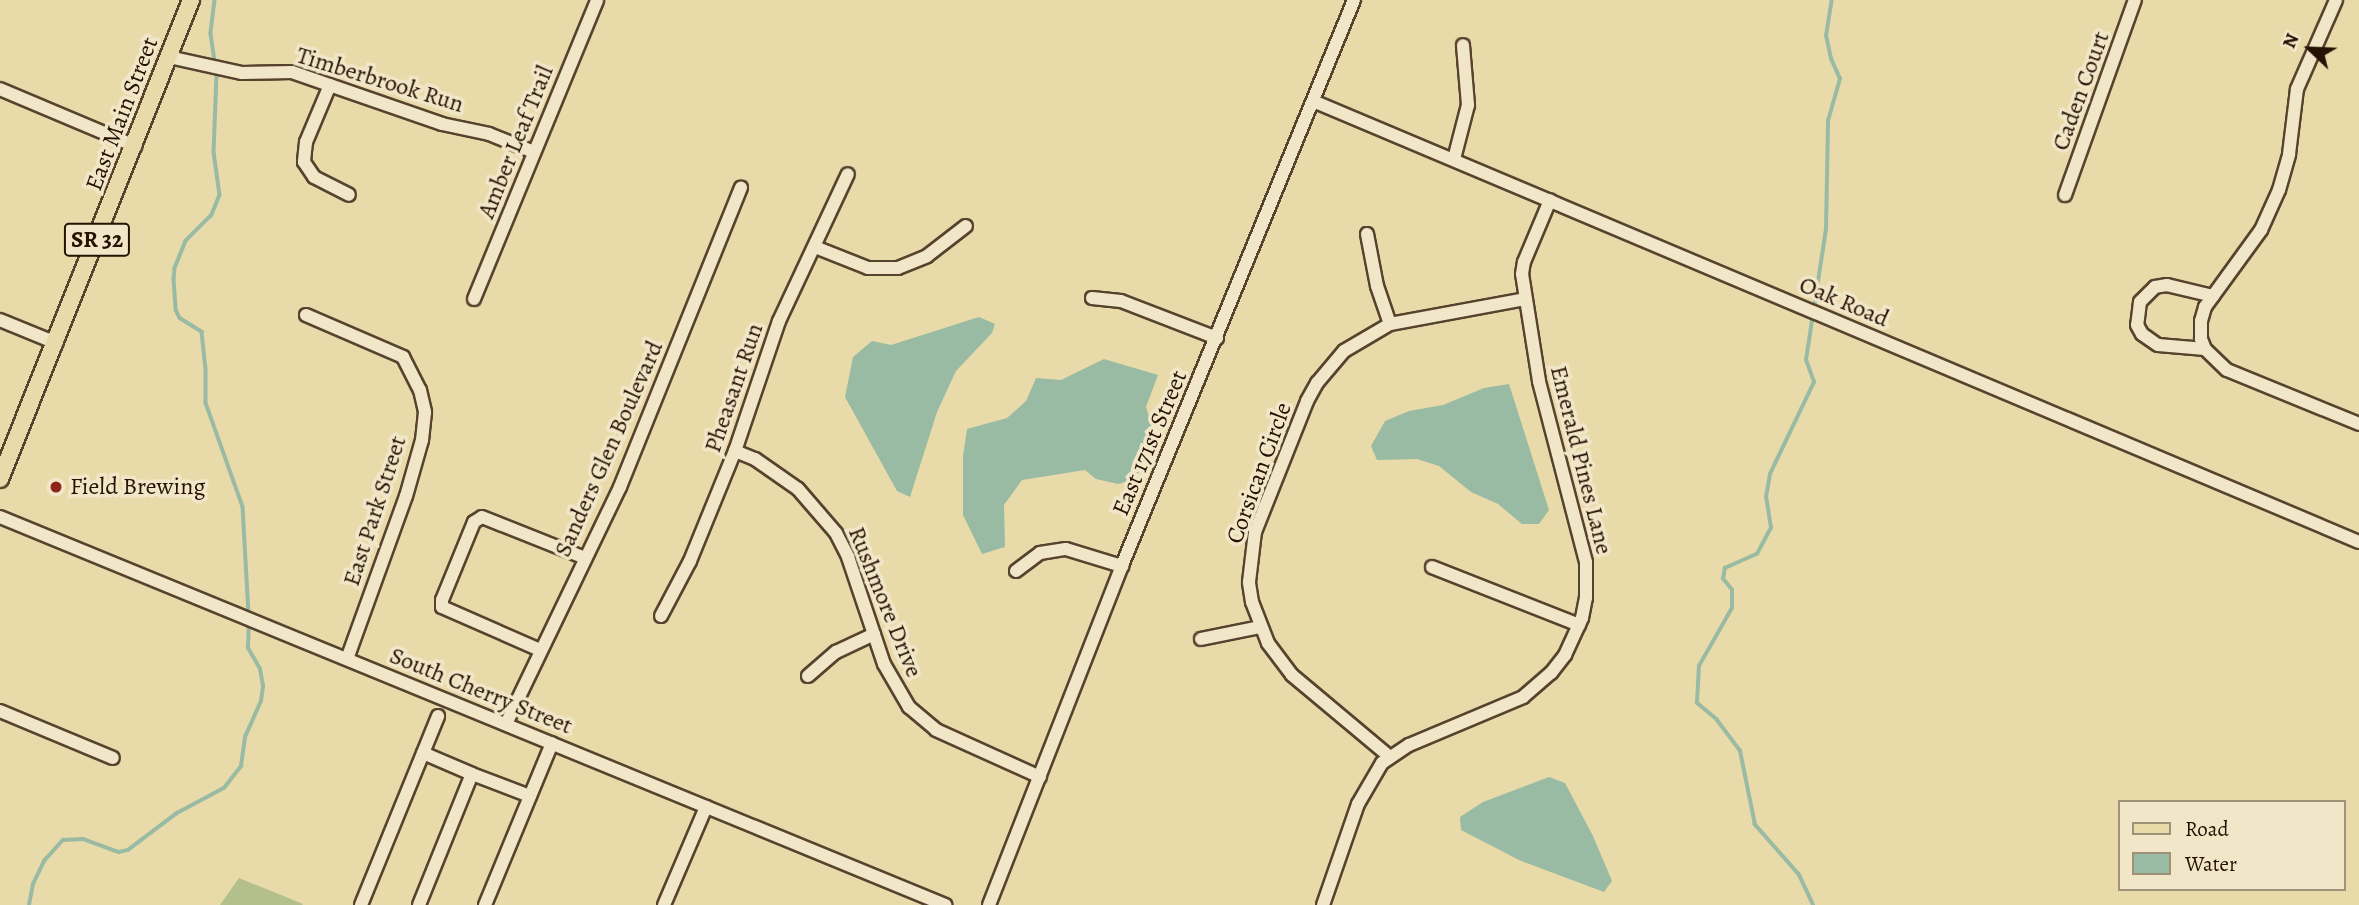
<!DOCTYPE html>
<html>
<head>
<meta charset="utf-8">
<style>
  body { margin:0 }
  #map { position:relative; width:2359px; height:905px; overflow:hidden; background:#e9daaa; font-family:Alegreya,serif }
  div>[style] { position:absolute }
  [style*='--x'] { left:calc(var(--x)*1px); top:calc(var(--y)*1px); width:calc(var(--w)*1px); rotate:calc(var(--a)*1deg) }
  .green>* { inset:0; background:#b3c08b }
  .water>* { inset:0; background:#99bba3 }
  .stream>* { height:3.5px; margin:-1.75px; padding:0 1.75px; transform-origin:1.75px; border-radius:1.75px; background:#99bba3 }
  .roads { filter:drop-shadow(2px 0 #57432d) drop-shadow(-2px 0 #57432d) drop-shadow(0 2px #57432d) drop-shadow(0 -2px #57432d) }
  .minor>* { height:12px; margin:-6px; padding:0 6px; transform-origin:6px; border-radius:6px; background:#f1e7c8 }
  .major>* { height:16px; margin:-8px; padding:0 8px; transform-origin:8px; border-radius:8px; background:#e9daaa }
  .dots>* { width:19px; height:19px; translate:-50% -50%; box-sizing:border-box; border:4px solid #f1e7c8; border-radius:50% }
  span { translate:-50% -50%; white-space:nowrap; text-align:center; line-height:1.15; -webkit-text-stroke:7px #f1e7c8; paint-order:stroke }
  .shield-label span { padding:2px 5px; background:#f1e7c8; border:2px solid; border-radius:5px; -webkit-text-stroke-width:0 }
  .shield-label { font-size:23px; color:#261103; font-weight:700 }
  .street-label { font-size:24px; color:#261103 }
  .poi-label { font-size:24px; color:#261103 }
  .left { translate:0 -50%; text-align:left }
  .legend { position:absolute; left:2118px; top:800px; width:228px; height:91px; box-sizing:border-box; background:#f1e7c8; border:2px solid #a09179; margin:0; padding:9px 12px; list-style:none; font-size:21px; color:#261103 }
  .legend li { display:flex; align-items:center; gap:14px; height:35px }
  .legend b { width:35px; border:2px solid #a09179 }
  .north { position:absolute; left:2275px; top:14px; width:70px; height:70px; -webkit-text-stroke:5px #f1e7c8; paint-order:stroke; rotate:293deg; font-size:19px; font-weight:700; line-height:28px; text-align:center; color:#261103 }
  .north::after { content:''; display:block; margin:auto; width:24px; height:32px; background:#261103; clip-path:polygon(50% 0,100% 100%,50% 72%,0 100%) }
</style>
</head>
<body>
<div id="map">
  <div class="green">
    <i style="clip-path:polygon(239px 878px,303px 904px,302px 905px,220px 905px)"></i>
  </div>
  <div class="water">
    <i style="clip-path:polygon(979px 317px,995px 324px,992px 333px,956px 371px,937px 412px,910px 497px,897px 491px,845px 397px,853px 357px,872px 341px,891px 345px)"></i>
    <i style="clip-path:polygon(1104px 359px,1158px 375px,1146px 407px,1153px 429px,1147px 461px,1133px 480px,1118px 484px,1096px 479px,1085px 470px,1022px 480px,1004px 505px,1005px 547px,982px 554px,963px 515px,963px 456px,967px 429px,1007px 418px,1026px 401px,1036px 378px,1061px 380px)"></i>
    <i style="clip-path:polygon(1509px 384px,1549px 510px,1539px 524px,1522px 524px,1498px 504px,1471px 492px,1439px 466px,1417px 459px,1377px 460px,1371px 446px,1385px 421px,1409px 411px,1443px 405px,1484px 388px)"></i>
    <i style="clip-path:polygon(1549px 777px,1565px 783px,1593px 836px,1612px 881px,1604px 892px,1519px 860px,1461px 830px,1460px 817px,1483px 802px)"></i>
  </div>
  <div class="stream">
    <i style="--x:215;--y:0;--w:34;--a:97"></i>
    <i style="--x:211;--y:34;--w:41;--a:81.7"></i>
    <i style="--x:217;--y:75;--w:77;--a:92.2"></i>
    <i style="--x:214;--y:152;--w:43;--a:82.1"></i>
    <i style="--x:220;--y:195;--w:22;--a:112"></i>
    <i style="--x:212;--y:215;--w:37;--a:135"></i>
    <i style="--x:186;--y:241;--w:29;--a:112"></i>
    <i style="--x:175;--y:268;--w:11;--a:95"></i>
    <i style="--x:174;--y:279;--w:31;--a:86"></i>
    <i style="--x:176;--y:310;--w:9;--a:63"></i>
    <i style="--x:180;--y:318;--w:26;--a:32"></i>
    <i style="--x:202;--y:332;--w:36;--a:84"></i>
    <i style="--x:206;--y:368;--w:35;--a:90"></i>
    <i style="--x:206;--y:403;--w:110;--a:70.4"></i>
    <i style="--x:243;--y:507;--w:109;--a:86.8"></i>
    <i style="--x:29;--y:905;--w:21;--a:-79"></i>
    <i style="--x:33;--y:884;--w:25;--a:-64"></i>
    <i style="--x:44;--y:861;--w:28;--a:-48"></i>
    <i style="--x:63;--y:840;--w:20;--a:-3"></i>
    <i style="--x:83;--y:839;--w:38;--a:20"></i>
    <i style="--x:119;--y:852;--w:9;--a:-13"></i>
    <i style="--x:128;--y:850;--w:61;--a:-37.1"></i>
    <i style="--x:177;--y:813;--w:53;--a:-28"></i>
    <i style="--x:224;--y:788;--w:28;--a:-52"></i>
    <i style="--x:241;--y:766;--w:29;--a:-82"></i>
    <i style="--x:245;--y:737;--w:39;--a:-66"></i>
    <i style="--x:261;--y:701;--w:15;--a:-82"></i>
    <i style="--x:263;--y:686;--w:17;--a:-100"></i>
    <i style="--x:260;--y:669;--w:24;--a:-120"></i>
    <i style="--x:248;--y:648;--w:24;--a:-88"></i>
    <i style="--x:1813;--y:905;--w:33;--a:-115"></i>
    <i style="--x:1799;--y:875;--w:67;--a:-131.3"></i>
    <i style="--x:1755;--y:825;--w:76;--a:-101.5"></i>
    <i style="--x:1740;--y:751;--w:39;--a:-127"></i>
    <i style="--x:1717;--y:720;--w:26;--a:-140"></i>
    <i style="--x:1697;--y:703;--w:37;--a:-87"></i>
    <i style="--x:1699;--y:666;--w:67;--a:-60.4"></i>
    <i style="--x:1732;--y:608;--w:18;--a:-90"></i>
    <i style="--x:1732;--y:590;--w:14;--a:-129"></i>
    <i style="--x:1723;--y:579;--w:11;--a:-80"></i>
    <i style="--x:1725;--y:568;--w:35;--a:-24"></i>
    <i style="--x:1757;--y:554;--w:30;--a:-62"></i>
    <i style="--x:1771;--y:528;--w:31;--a:-99"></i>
    <i style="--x:1766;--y:497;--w:23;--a:-80"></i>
    <i style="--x:1770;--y:474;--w:102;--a:-64.4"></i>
    <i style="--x:1814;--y:382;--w:23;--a:-110"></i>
    <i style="--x:1806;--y:360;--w:133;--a:-81.3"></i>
    <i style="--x:1826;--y:229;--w:108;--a:-88.9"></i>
    <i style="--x:1828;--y:121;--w:44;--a:-74.1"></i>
    <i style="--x:1840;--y:79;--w:22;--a:-114"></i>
    <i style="--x:1831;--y:59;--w:24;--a:-102"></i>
    <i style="--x:1826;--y:36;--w:36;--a:-81"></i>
  </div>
  <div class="roads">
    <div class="minor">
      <i style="--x:169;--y:57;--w:75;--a:12.4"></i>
      <i style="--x:242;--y:73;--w:50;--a:-1.1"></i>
      <i style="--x:292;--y:72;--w:159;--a:19.1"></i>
      <i style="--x:442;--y:124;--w:48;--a:12"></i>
      <i style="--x:489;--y:134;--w:48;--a:21.8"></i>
      <i style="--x:330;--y:85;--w:62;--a:112.8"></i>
      <i style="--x:306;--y:142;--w:20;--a:96"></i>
      <i style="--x:304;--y:162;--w:18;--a:56"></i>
      <i style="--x:314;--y:177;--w:39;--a:27"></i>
      <i style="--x:0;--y:89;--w:147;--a:22.9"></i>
      <i style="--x:1313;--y:101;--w:1135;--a:22.86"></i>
      <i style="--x:1454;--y:159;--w:56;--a:-75.5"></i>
      <i style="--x:1468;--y:105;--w:60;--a:-94.8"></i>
      <i style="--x:2065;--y:195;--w:207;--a:-70.3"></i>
      <i style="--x:1367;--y:234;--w:53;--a:79.1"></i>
      <i style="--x:1377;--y:286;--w:40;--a:71.1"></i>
      <i style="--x:815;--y:247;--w:57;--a:21.6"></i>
      <i style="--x:868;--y:268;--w:30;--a:0"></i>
      <i style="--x:898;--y:268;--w:31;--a:-22"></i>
      <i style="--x:927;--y:256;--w:49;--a:-37.6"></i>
      <i style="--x:2213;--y:296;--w:47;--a:-166.6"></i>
      <i style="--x:2167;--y:285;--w:12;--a:171"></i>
      <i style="--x:2155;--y:287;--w:21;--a:135"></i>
      <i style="--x:2140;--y:302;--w:23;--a:97"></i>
      <i style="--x:2137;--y:325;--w:10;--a:61"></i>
      <i style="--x:2142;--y:334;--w:19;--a:35"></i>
      <i style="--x:2158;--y:345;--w:47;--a:4.9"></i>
      <i style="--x:2205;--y:349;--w:11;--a:-112"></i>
      <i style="--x:2201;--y:339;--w:18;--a:-90"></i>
      <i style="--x:2201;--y:321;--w:15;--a:-74"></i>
      <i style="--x:2205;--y:307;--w:95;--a:-54"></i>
      <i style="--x:2261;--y:230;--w:44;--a:-65.8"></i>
      <i style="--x:2279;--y:190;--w:37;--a:-74"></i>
      <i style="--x:2289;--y:154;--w:65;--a:-83"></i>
      <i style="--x:2297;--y:89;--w:97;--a:-66.3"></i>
      <i style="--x:1092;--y:298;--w:29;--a:6"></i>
      <i style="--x:1121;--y:301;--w:103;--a:21.1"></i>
      <i style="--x:474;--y:299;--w:323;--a:-67.6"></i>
      <i style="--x:306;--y:315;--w:106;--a:23.4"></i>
      <i style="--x:403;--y:357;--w:37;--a:63"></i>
      <i style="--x:420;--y:390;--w:23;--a:77"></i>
      <i style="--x:425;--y:412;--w:28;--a:96"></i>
      <i style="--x:422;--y:440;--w:58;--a:105.9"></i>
      <i style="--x:406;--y:496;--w:173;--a:109.9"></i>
      <i style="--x:0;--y:320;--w:61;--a:22.3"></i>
      <i style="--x:2205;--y:349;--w:30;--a:44"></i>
      <i style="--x:2227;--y:370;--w:143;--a:22.2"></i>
      <i style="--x:735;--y:451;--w:22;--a:22"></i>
      <i style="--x:755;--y:459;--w:52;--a:34.9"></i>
      <i style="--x:798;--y:489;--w:58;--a:49.2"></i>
      <i style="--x:836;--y:533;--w:27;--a:63"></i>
      <i style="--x:848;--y:557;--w:113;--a:71.4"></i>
      <i style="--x:884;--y:664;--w:50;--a:59.8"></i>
      <i style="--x:909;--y:707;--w:35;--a:40"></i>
      <i style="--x:936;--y:730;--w:114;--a:24.3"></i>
      <i style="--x:0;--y:517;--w:1022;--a:22.32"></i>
      <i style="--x:1432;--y:567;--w:158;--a:21.5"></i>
      <i style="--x:1016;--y:571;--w:30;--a:-37"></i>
      <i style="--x:1040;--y:553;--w:26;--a:-9"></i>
      <i style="--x:1066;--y:549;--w:59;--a:16.9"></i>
      <i style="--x:661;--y:616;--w:62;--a:-62.2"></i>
      <i style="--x:690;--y:561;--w:119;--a:-67.8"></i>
      <i style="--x:735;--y:451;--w:137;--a:-71.3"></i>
      <i style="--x:779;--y:321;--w:162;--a:-64.9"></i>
      <i style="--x:1201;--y:639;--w:60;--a:-11.5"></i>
      <i style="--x:540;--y:650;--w:107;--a:-156.3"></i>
      <i style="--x:442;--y:607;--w:7;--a:-90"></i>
      <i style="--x:442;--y:600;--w:84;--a:-67.7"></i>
      <i style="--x:474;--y:522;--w:9;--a:-32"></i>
      <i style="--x:482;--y:517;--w:111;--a:21.7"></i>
      <i style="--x:808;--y:676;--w:37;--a:-41"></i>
      <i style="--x:836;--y:652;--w:42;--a:-25.3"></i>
      <i style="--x:0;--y:711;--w:122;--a:22.6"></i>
      <i style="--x:506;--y:724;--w:263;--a:-64.3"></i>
      <i style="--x:620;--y:487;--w:323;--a:-68"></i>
      <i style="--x:423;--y:753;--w:53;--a:23.2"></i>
      <i style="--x:1390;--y:757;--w:128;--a:-140.1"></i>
      <i style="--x:1292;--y:675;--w:40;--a:-127"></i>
      <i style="--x:1268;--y:643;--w:44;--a:-111.3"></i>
      <i style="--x:1252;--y:602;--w:20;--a:-99"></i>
      <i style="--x:1249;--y:582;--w:50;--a:-83.2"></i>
      <i style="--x:1255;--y:532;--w:141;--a:-68.3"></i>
      <i style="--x:1307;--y:401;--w:21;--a:-61"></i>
      <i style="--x:1317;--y:383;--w:42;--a:-49.8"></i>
      <i style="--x:1344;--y:351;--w:53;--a:-30.4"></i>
      <i style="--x:1390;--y:324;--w:137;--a:-10.5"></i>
      <i style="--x:361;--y:905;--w:204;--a:-67.8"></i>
      <i style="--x:419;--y:905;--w:141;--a:-68"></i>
      <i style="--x:472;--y:774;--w:62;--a:20.8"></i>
      <i style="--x:485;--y:905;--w:175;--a:-67.5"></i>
      <i style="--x:664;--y:905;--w:107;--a:-66.8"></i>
      <i style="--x:989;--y:905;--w:367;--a:-68.6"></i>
      <i style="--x:1123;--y:563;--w:609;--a:-67.69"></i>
      <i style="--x:1323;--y:905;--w:107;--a:-70.9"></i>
      <i style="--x:1358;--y:804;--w:48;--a:-59.7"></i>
      <i style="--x:1382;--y:763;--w:32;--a:-34"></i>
      <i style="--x:1409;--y:745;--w:124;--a:-22.8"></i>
      <i style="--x:1523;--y:697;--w:37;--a:-41"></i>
      <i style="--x:1551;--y:673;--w:23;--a:-52"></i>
      <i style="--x:1565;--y:655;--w:41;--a:-65.3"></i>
      <i style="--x:1582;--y:618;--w:20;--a:-79"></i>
      <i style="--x:1586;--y:598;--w:36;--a:-90"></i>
      <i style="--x:1586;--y:562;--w:187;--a:-104.6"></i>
      <i style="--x:1539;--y:381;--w:108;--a:-99"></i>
      <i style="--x:1522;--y:274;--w:12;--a:-81"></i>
      <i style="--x:1524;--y:262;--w:67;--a:-67.2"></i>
    </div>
    <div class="major">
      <i style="--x:0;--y:479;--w:516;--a:-68.26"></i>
    </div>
  </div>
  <div class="dots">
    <i style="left:56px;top:487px;background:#8f2418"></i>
  </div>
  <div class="shield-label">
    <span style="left:97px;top:240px">SR 32</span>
  </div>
  <div class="street-label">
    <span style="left:380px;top:80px;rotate:17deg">Timberbrook Run</span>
    <span style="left:2081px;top:91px;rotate:-70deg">Caden Court</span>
    <span style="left:122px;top:114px;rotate:-69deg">East Main Street</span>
    <span style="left:516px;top:142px;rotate:-68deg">Amber Leaf Trail</span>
    <span style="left:1844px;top:302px;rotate:23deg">Oak Road</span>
    <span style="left:734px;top:388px;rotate:-71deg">Pheasant Run</span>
    <span style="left:1150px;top:443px;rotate:-67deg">East 171st Street</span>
    <span style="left:609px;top:449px;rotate:-66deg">Sanders Glen Boulevard</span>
    <span style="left:1581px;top:460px;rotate:76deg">Emerald Pines Lane</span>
    <span style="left:1259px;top:473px;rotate:-70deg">Corsican Circle</span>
    <span style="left:375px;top:511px;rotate:-72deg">East Park Street</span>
    <span style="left:885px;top:602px;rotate:68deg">Rushmore Drive</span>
    <span style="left:481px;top:691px;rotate:22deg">South Cherry Street</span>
  </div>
  <div class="poi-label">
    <span class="left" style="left:70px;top:487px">Field Brewing</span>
  </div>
  <ul class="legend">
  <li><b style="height:9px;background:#e9daaa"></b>Road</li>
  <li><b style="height:19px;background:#99bba3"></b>Water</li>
  </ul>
  <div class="north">N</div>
</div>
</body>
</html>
